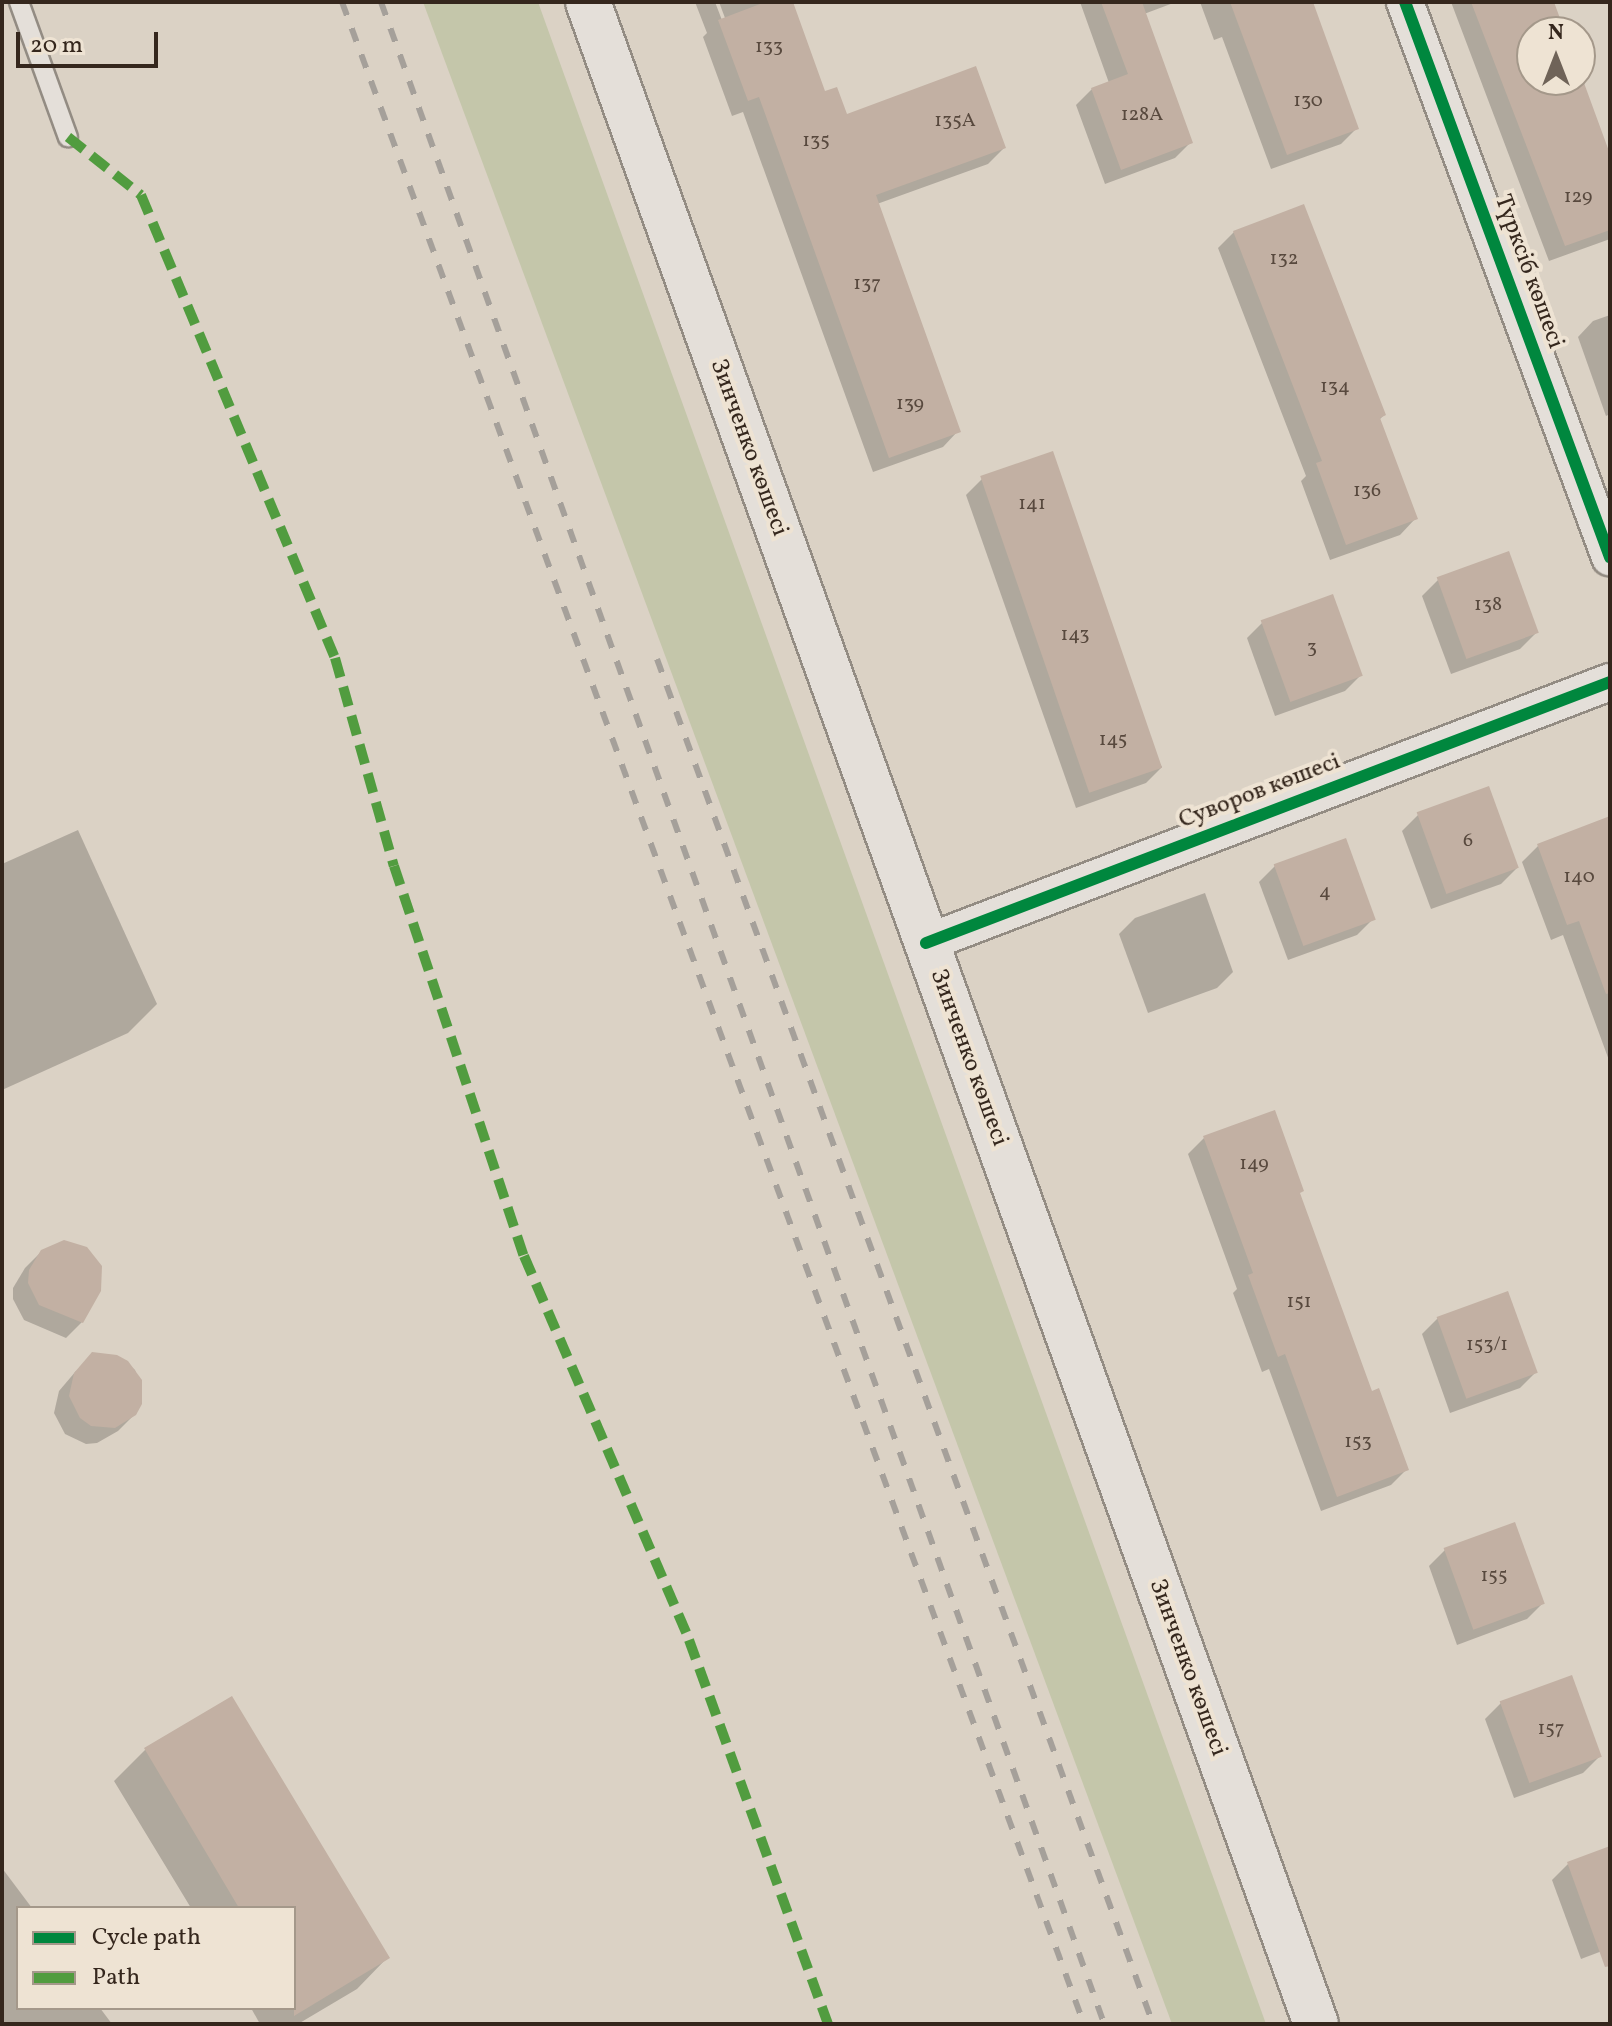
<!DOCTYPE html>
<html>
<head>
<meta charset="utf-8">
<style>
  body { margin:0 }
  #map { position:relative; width:1612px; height:2026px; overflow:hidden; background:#dbd2c5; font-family:Vollkorn,serif }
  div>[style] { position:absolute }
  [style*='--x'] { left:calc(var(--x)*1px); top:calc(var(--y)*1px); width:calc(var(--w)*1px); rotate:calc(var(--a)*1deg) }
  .green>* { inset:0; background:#c4c6aa }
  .shadow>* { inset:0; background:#0003 }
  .building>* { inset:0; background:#c2b0a3; transform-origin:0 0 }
  .roads { filter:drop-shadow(2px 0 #938c83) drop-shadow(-2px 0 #938c83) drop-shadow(0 2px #938c83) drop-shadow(0 -2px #938c83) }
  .lane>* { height:18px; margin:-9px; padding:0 9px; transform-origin:9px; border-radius:9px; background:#e4dfd9 }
  .street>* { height:36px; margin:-18px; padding:0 18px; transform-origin:18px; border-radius:18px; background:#e4dfd9 }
  .secondary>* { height:44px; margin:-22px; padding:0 22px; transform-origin:22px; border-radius:22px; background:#e4dfd9 }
  .rail>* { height:6px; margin-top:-3px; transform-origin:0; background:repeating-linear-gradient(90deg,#a5a09a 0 14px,transparent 0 28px) }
  .quiet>* { height:10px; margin-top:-5px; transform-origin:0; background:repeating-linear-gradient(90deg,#519c3f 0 20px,transparent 0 30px) }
  .cycleway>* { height:12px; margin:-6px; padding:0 6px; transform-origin:6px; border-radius:6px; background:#00873e }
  span { translate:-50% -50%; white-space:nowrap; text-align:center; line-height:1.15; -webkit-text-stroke:8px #eee3d3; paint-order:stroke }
  .number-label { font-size:20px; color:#58493e }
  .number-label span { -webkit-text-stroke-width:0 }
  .street-label { font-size:24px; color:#35271d }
  .frame { position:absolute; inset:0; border:4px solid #35271d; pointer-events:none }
  .legend { position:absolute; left:16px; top:1906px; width:280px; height:104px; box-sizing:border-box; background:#eee3d3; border:2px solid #a4988a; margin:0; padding:10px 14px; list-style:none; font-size:24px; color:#35271d }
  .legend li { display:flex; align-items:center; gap:16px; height:40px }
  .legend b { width:40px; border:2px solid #a4988a }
  .north { position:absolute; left:1516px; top:16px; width:80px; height:80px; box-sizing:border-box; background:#eee3d3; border:2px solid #a4988a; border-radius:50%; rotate:0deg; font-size:22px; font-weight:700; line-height:32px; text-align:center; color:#35271d }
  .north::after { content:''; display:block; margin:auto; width:28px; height:36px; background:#6f6358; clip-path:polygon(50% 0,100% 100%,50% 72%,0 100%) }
  .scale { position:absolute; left:16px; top:32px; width:142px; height:36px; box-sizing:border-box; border:4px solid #35271d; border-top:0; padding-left:10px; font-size:24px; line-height:28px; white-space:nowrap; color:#35271d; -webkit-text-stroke:6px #eee3d3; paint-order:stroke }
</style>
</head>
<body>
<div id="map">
  <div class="green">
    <i style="clip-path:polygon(423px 2px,538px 2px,1266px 2024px,1172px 2024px)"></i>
  </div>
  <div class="shadow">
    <i style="clip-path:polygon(695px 2px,715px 2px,725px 28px,728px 26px,719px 2px,791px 2px,824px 94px,846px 117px,1004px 148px,988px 164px,877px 204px,958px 431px,943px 447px,873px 472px,743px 112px,732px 116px,703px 37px,707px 33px)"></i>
    <i style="clip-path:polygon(1080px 2px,1176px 2px,1144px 14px,1191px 142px,1175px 158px,1105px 184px,1076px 105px,1092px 89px,1109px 83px)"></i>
    <i style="clip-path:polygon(1200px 2px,1301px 2px,1357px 128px,1341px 144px,1271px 169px,1222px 37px,1214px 40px)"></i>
    <i style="clip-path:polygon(1451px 2px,1552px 2px,1564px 32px,1532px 32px,1532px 80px,1580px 80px,1580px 76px,1610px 156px,1610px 239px,1549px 261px)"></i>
    <i style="clip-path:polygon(1234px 232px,1384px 415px,1379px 420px,1415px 519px,1400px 535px,1330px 560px,1301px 481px,1306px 476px,1218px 248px)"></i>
    <i style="clip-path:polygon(1610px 315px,1610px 414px,1606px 416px,1578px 337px,1593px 321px)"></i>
    <i style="clip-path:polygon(982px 479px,1162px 767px,1146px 783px,1076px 808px,966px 495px)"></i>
    <i style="clip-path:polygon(1438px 580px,1536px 633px,1520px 649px,1451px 674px,1422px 596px)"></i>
    <i style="clip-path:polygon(1263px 622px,1361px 675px,1345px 691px,1275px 716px,1247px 638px)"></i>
    <i style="clip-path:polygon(1418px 815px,1517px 868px,1501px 884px,1431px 909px,1402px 831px)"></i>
    <i style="clip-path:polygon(1610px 827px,1610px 1063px,1563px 935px,1551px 940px,1522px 862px,1538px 846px)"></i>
    <i style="clip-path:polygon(78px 830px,157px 1004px,128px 1033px,2px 1090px,2px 864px)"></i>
    <i style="clip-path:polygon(1275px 866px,1373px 919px,1357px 935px,1288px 960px,1259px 882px)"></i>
    <i style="clip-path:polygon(1205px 893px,1233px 972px,1217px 988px,1148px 1013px,1119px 934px,1135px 918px)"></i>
    <i style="clip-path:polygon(1204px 1138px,1371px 1394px,1407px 1469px,1391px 1485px,1321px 1511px,1269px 1369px,1262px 1372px,1233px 1293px,1237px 1289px,1188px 1154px)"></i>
    <i style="clip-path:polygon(42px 1251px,82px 1322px,66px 1338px,24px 1320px,13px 1299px,13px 1288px,25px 1268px)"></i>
    <i style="clip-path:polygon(1438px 1318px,1536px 1372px,1520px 1388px,1450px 1413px,1422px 1334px)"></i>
    <i style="clip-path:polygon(127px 1363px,135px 1370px,142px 1392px,135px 1414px,118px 1431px,97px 1443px,86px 1444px,65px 1434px,54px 1413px,59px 1391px,76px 1371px)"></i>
    <i style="clip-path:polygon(1445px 1550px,1543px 1603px,1527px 1619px,1457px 1645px,1429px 1566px)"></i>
    <i style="clip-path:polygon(231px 1698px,387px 1958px,357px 1989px,298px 2024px,260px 2024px,251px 2008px,294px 2008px,294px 1908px,191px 1908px,114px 1781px,145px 1750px)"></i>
    <i style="clip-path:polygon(1501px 1703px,1599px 1757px,1583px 1773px,1514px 1798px,1485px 1719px)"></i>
    <i style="clip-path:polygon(1610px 1848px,1610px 1948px,1581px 1959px,1552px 1880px,1568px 1864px)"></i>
    <i style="clip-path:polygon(2px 1868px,32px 1908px,18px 1908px,18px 2008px,100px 2008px,112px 2024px,2px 2024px)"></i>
  </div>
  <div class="building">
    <i style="clip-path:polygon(765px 2px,793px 2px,825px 91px,837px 87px,847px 114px,976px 66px,1006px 148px,876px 195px,961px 432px,889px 458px,759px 97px,748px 101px,718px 20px)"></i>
    <i style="clip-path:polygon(1101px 2px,1142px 2px,1193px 143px,1121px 170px,1091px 88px,1128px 74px)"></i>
    <i style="clip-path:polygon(1230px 2px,1313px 2px,1359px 129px,1287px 155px)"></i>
    <i style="clip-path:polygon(1471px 2px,1554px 2px,1565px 32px,1532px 32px,1532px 80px,1580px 80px,1580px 72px,1610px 154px,1610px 230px,1565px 246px)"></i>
    <i style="clip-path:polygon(1304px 204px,1386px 415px,1380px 418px,1418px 519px,1346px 545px,1316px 463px,1322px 461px,1233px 231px)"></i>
    <i style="left:1053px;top:451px;width:335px;height:77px;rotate:71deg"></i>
    <i style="left:1509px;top:551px;width:87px;height:77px;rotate:70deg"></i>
    <i style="left:1333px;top:594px;width:87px;height:77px;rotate:70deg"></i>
    <i style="left:1489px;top:786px;width:87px;height:77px;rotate:70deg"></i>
    <i style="clip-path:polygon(1610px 816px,1610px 993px,1606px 994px,1579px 921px,1567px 925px,1537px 844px)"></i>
    <i style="left:1346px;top:838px;width:87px;height:77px;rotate:70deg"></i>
    <i style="clip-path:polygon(1275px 1110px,1304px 1191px,1300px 1193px,1372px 1391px,1379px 1388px,1409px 1470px,1337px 1497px,1285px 1354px,1278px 1357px,1248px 1275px,1253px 1273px,1203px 1136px)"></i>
    <i style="clip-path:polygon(64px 1240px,87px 1247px,102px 1266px,101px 1291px,83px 1323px,39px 1305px,28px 1283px,29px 1270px,41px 1250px)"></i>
    <i style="left:1508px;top:1291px;width:87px;height:76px;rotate:70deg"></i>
    <i style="clip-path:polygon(92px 1352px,117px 1355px,128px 1361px,142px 1380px,142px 1404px,136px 1415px,115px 1428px,91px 1426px,80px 1418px,69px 1396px,74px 1373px)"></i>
    <i style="left:1515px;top:1522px;width:87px;height:76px;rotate:70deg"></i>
    <i style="left:1572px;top:1675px;width:87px;height:77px;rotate:70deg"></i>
    <i style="clip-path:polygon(232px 1696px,390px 1958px,294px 2016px,294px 1908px,239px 1908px,144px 1748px)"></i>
    <i style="clip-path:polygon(1610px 1846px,1610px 1966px,1605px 1967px,1567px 1862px)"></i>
  </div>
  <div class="roads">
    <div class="lane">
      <i style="--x:19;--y:2;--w:144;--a:70.1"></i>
    </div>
    <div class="street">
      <i style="--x:1405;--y:2;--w:592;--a:69.73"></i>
      <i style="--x:926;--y:943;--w:732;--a:-20.89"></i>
    </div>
    <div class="secondary">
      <i style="--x:588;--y:2;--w:2149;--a:70.2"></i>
    </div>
  </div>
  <div class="rail">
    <i style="--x:342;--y:2;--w:2154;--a:69.85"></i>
    <i style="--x:381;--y:2;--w:2147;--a:70.32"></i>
    <i style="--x:657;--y:659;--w:1452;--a:70.03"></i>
  </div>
  <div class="quiet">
    <i style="--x:68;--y:137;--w:93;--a:38.5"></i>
    <i style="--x:141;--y:195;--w:502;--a:67.27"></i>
    <i style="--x:335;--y:658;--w:216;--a:74.2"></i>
    <i style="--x:394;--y:866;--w:411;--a:71.6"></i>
    <i style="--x:524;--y:1256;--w:418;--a:66.7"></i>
    <i style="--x:689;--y:1640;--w:408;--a:70.1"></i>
  </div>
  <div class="cycleway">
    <i style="--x:1405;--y:2;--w:592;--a:69.73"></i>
    <i style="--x:926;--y:943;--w:732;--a:-20.89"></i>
  </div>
  <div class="number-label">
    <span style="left:769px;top:47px">133</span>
    <span style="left:1308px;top:101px">130</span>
    <span style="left:1142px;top:115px">128А</span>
    <span style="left:955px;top:121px">135А</span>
    <span style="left:816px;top:141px">135</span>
    <span style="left:1578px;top:197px">129</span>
    <span style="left:1284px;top:259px">132</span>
    <span style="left:867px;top:284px">137</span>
    <span style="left:1335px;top:387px">134</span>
    <span style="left:910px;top:404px">139</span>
    <span style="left:1367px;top:491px">136</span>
    <span style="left:1032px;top:504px">141</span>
    <span style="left:1488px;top:605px">138</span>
    <span style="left:1075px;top:635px">143</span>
    <span style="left:1312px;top:648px">3</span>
    <span style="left:1113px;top:740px">145</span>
    <span style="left:1468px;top:841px">6</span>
    <span style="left:1579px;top:877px">140</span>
    <span style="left:1325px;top:892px">4</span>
    <span style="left:1254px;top:1164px">149</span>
    <span style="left:1299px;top:1302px">151</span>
    <span style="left:1487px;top:1345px">153/1</span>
    <span style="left:1358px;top:1442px">153</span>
    <span style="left:1494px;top:1576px">155</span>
    <span style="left:1551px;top:1729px">157</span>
  </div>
  <div class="street-label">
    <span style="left:1528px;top:272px;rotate:70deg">Түрксіб көшесі</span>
    <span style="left:748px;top:448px;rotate:70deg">Зинченко көшесі</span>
    <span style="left:1260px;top:792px;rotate:-21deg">Суворов көшесі</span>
    <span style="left:968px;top:1058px;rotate:70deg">Зинченко көшесі</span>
    <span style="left:1187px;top:1668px;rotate:70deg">Зинченко көшесі</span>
  </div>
  <div class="frame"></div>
  <ul class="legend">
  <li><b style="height:10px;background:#00873e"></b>Cycle path</li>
  <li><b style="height:10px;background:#519c3f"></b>Path</li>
  </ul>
  <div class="north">N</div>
  <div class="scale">20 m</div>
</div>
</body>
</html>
